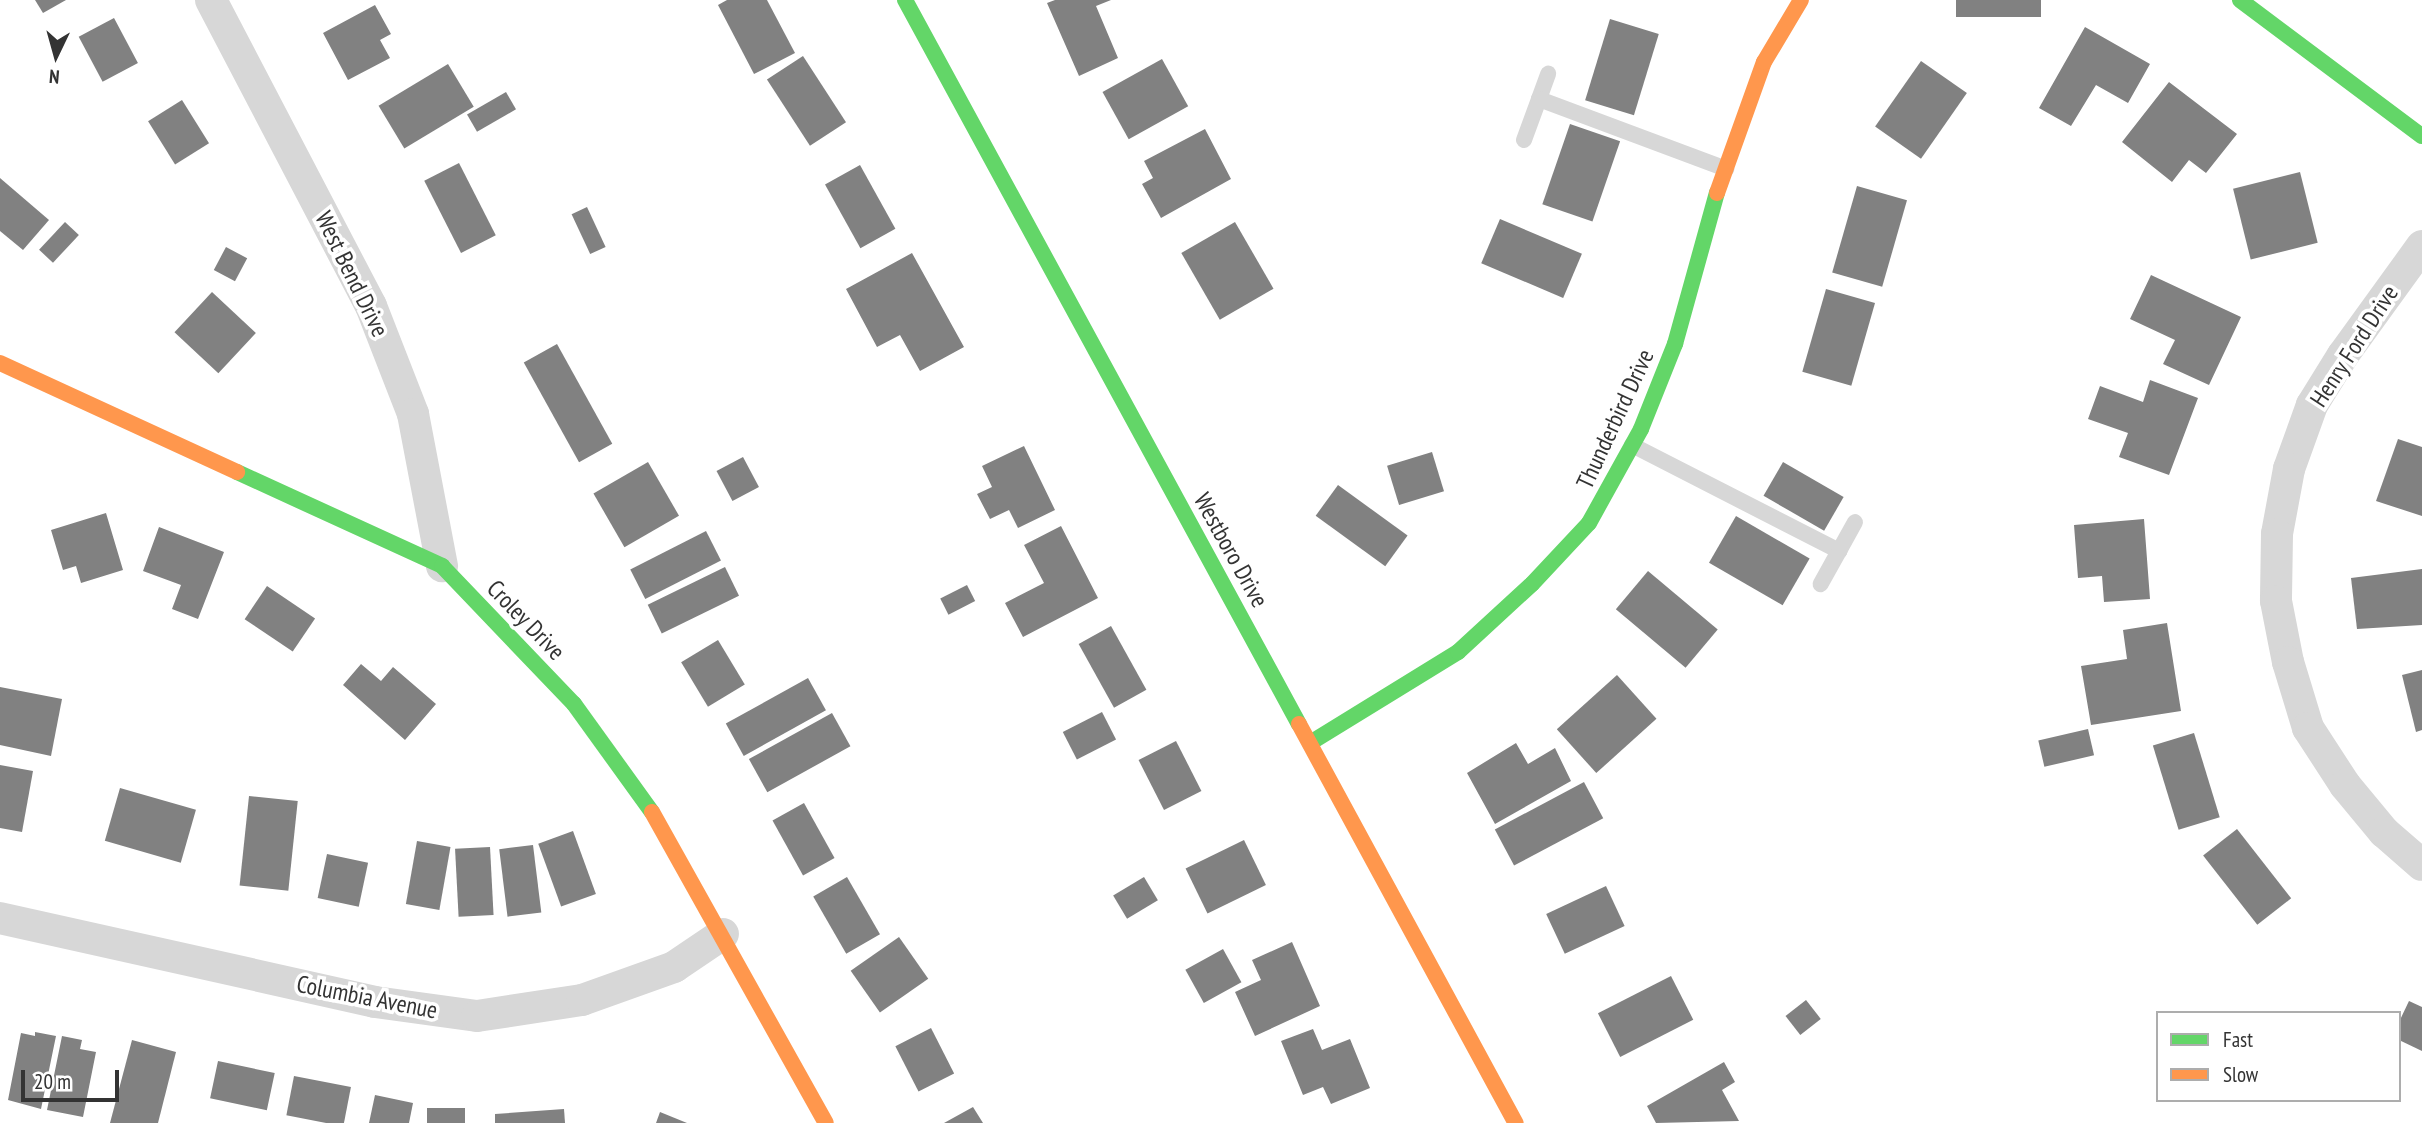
<!DOCTYPE html>
<html>
<head>
<meta charset="utf-8">
<style>
  body { margin:0 }
  #map { position:relative; width:2422px; height:1123px; overflow:hidden; background:#fff; font-family:"PT Sans Narrow",sans-serif }
  div>[style] { position:absolute }
  [style*='--x'] { left:calc(var(--x)*1px); top:calc(var(--y)*1px); width:calc(var(--w)*1px); rotate:calc(var(--a)*1deg) }
  .building>* { inset:0; background:#818181; transform-origin:0 0 }
  .lane>* { height:16px; margin:-8px; padding:0 8px; transform-origin:8px; border-radius:8px; background:#d7d7d7 }
  .street>* { height:32px; margin:-16px; padding:0 16px; transform-origin:16px; border-radius:16px; background:#d7d7d7 }
  .fast>* { height:16px; margin:-8px; padding:0 8px; transform-origin:8px; border-radius:8px; background:#63d668 }
  .slow>* { height:16px; margin:-8px; padding:0 8px; transform-origin:8px; border-radius:8px; background:#ff974d }
  span { translate:-50% -50%; white-space:nowrap; text-align:center; line-height:1.15; -webkit-text-stroke:7px #fff; paint-order:stroke }
  .street-label { font-size:24px; color:#333 }
  .legend { position:absolute; left:2156px; top:1011px; width:245px; height:91px; box-sizing:border-box; background:#fff; border:2px solid #adadad; margin:0; padding:9px 12px; list-style:none; font-size:21px; color:#333 }
  .legend li { display:flex; align-items:center; gap:14px; height:35px }
  .legend b { width:35px; border:2px solid #adadad }
  .north { position:absolute; left:21px; top:21px; width:70px; height:70px; -webkit-text-stroke:5px #fff; paint-order:stroke; rotate:185deg; font-size:19px; font-weight:700; line-height:28px; text-align:center; color:#333 }
  .north::after { content:''; display:block; margin:auto; width:24px; height:32px; background:#333; clip-path:polygon(50% 0,100% 100%,50% 72%,0 100%) }
  .scale { position:absolute; left:21px; top:1070px; width:98px; height:32px; box-sizing:border-box; border:4px solid #333; border-top:0; padding-left:9px; font-size:21px; line-height:24px; white-space:nowrap; color:#333; -webkit-text-stroke:5px #fff; paint-order:stroke }
</style>
</head>
<body>
<div id="map">
  <div class="building">
    <i style="clip-path:polygon(35px 0,66px 0,43px 13px)"></i>
    <i style="clip-path:polygon(727px 0,767px 0,795px 53px,754px 74px,718px 5px)"></i>
    <i style="clip-path:polygon(1055px 0,1111px 0,1096px 6px,1118px 58px,1079px 76px,1047px 3px)"></i>
    <i style="left:1956px;top:0;width:85px;height:17px"></i>
    <i style="clip-path:polygon(375px 5px,391px 34px,380px 40px,390px 58px,348px 80px,323px 33px)"></i>
    <i style="left:114px;top:18px;width:51px;height:40px;rotate:62deg"></i>
    <i style="left:1610px;top:19px;width:51px;height:85px;rotate:17deg"></i>
    <i style="clip-path:polygon(2085px 27px,2150px 64px,2128px 103px,2096px 85px,2071px 126px,2039px 108px)"></i>
    <i style="left:803px;top:56px;width:79px;height:43px;rotate:57deg"></i>
    <i style="left:1162px;top:59px;width:54px;height:68px;rotate:61deg"></i>
    <i style="left:1921px;top:61px;width:56px;height:80px;rotate:35deg"></i>
    <i style="left:448px;top:64px;width:50px;height:81px;rotate:59deg"></i>
    <i style="clip-path:polygon(2169px 82px,2237px 134px,2206px 173px,2189px 160px,2172px 182px,2122px 142px)"></i>
    <i style="left:506px;top:92px;width:20px;height:45px;rotate:60deg"></i>
    <i style="left:182px;top:100px;width:51px;height:40px;rotate:58deg"></i>
    <i style="left:1570px;top:124px;width:53px;height:85px;rotate:19deg"></i>
    <i style="clip-path:polygon(1205px 129px,1231px 179px,1161px 218px,1142px 184px,1153px 178px,1144px 161px)"></i>
    <i style="left:459px;top:163px;width:81px;height:39px;rotate:63deg"></i>
    <i style="left:860px;top:165px;width:73px;height:40px;rotate:61deg"></i>
    <i style="left:2300px;top:172px;width:73px;height:69px;rotate:76deg"></i>
    <i style="clip-path:polygon(0 178px,49px 220px,23px 250px,0 231px)"></i>
    <i style="left:1857px;top:186px;width:52px;height:90px;rotate:16deg"></i>
    <i style="left:587px;top:207px;width:44px;height:17px;rotate:65deg"></i>
    <i style="left:1500px;top:219px;width:89px;height:48px;rotate:23deg"></i>
    <i style="left:65px;top:222px;width:19px;height:38px;rotate:43deg"></i>
    <i style="left:1235px;top:222px;width:77px;height:62px;rotate:60deg"></i>
    <i style="left:226px;top:247px;width:24px;height:26px;rotate:28deg"></i>
    <i style="clip-path:polygon(912px 253px,964px 347px,920px 371px,900px 335px,877px 347px,846px 289px)"></i>
    <i style="clip-path:polygon(2151px 275px,2241px 317px,2209px 385px,2163px 364px,2175px 340px,2130px 319px)"></i>
    <i style="left:1826px;top:289px;width:51px;height:86px;rotate:16deg"></i>
    <i style="left:212px;top:292px;width:60px;height:55px;rotate:43deg"></i>
    <i style="left:557px;top:344px;width:114px;height:38px;rotate:61deg"></i>
    <i style="clip-path:polygon(2150px 380px,2198px 398px,2169px 475px,2119px 457px,2128px 433px,2088px 419px,2100px 386px,2143px 402px)"></i>
    <i style="clip-path:polygon(2398px 439px,2422px 447px,2422px 516px,2376px 501px)"></i>
    <i style="clip-path:polygon(1024px 446px,1055px 510px,1018px 528px,1009px 510px,990px 519px,977px 494px,992px 487px,982px 466px)"></i>
    <i style="left:1432px;top:452px;width:41px;height:47px;rotate:73deg"></i>
    <i style="left:743px;top:457px;width:34px;height:30px;rotate:62deg"></i>
    <i style="left:648px;top:462px;width:62px;height:63px;rotate:60deg"></i>
    <i style="left:1783px;top:462px;width:70px;height:39px;rotate:30deg"></i>
    <i style="left:1338px;top:485px;width:86px;height:38px;rotate:36deg"></i>
    <i style="clip-path:polygon(106px 513px,123px 570px,81px 583px,76px 566px,63px 570px,51px 530px)"></i>
    <i style="left:1736px;top:516px;width:85px;height:54px;rotate:30deg"></i>
    <i style="clip-path:polygon(2144px 519px,2150px 599px,2104px 602px,2102px 576px,2078px 578px,2074px 525px)"></i>
    <i style="clip-path:polygon(1061px 526px,1098px 598px,1023px 637px,1005px 603px,1044px 583px,1024px 545px)"></i>
    <i style="clip-path:polygon(159px 527px,224px 552px,198px 619px,172px 609px,181px 585px,143px 571px)"></i>
    <i style="left:706px;top:531px;width:33px;height:85px;rotate:63deg"></i>
    <i style="left:725px;top:567px;width:32px;height:86px;rotate:64deg"></i>
    <i style="clip-path:polygon(2422px 569px,2422px 625px,2357px 629px,2351px 578px)"></i>
    <i style="left:1648px;top:571px;width:91px;height:50px;rotate:40deg"></i>
    <i style="left:967px;top:585px;width:18px;height:30px;rotate:63deg"></i>
    <i style="left:267px;top:586px;width:58px;height:40px;rotate:34deg"></i>
    <i style="clip-path:polygon(2167px 623px,2181px 711px,2091px 725px,2081px 666px,2127px 659px,2123px 630px)"></i>
    <i style="left:1111px;top:626px;width:73px;height:37px;rotate:61deg"></i>
    <i style="left:718px;top:640px;width:52px;height:43px;rotate:59deg"></i>
    <i style="clip-path:polygon(361px 664px,381px 681px,393px 667px,436px 704px,405px 740px,343px 685px)"></i>
    <i style="clip-path:polygon(2422px 670px,2422px 730px,2416px 732px,2402px 675px)"></i>
    <i style="left:1617px;top:675px;width:59px;height:81px;rotate:48deg"></i>
    <i style="left:808px;top:678px;width:37px;height:94px;rotate:61deg"></i>
    <i style="clip-path:polygon(0 687px,62px 699px,51px 756px,0 745px)"></i>
    <i style="left:1102px;top:712px;width:31px;height:44px;rotate:63deg"></i>
    <i style="left:832px;top:713px;width:38px;height:95px;rotate:61deg"></i>
    <i style="left:2088px;top:729px;width:27px;height:51px;rotate:77deg"></i>
    <i style="left:2194px;top:733px;width:88px;height:43px;rotate:73deg"></i>
    <i style="left:1176px;top:741px;width:56px;height:42px;rotate:63deg"></i>
    <i style="clip-path:polygon(1516px 743px,1528px 764px,1555px 748px,1571px 781px,1495px 824px,1467px 773px)"></i>
    <i style="clip-path:polygon(0 765px,33px 771px,22px 832px,0 828px)"></i>
    <i style="left:1584px;top:782px;width:41px;height:101px;rotate:62deg"></i>
    <i style="left:120px;top:788px;width:79px;height:55px;rotate:16deg"></i>
    <i style="left:249px;top:796px;width:49px;height:90px;rotate:6deg"></i>
    <i style="left:804px;top:803px;width:63px;height:36px;rotate:61deg"></i>
    <i style="left:2237px;top:829px;width:88px;height:43px;rotate:52deg"></i>
    <i style="left:573px;top:831px;width:67px;height:37px;rotate:70deg"></i>
    <i style="left:1244px;top:840px;width:50px;height:65px;rotate:64deg"></i>
    <i style="left:417px;top:841px;width:34px;height:64px;rotate:10deg"></i>
    <i style="left:533px;top:845px;width:68px;height:34px;rotate:83deg"></i>
    <i style="left:490px;top:847px;width:68px;height:35px;rotate:87deg"></i>
    <i style="left:327px;top:854px;width:42px;height:45px;rotate:12deg"></i>
    <i style="left:847px;top:877px;width:66px;height:39px;rotate:60deg"></i>
    <i style="left:1144px;top:877px;width:27px;height:36px;rotate:59deg"></i>
    <i style="left:1606px;top:886px;width:44px;height:66px;rotate:65deg"></i>
    <i style="left:899px;top:937px;width:51px;height:59px;rotate:55deg"></i>
    <i style="clip-path:polygon(1292px 942px,1320px 1006px,1255px 1036px,1235px 992px,1261px 980px,1252px 960px)"></i>
    <i style="left:1223px;top:949px;width:38px;height:43px;rotate:61deg"></i>
    <i style="left:1671px;top:976px;width:49px;height:82px;rotate:63deg"></i>
    <i style="left:1806px;top:1000px;width:24px;height:26px;rotate:52deg"></i>
    <i style="clip-path:polygon(2409px 1001px,2422px 1007px,2422px 1051px,2399px 1040px,2399px 1022px)"></i>
    <i style="left:931px;top:1028px;width:51px;height:40px;rotate:63deg"></i>
    <i style="clip-path:polygon(1313px 1029px,1322px 1050px,1350px 1039px,1370px 1088px,1331px 1104px,1323px 1087px,1303px 1095px,1281px 1041px)"></i>
    <i style="clip-path:polygon(35px 1032px,56px 1036px,41px 1109px,8px 1100px,21px 1033px,35px 1036px)"></i>
    <i style="clip-path:polygon(62px 1036px,82px 1040px,80px 1049px,96px 1052px,83px 1117px,47px 1110px)"></i>
    <i style="clip-path:polygon(132px 1040px,176px 1052px,158px 1123px,110px 1123px)"></i>
    <i style="left:218px;top:1061px;width:58px;height:38px;rotate:12deg"></i>
    <i style="clip-path:polygon(1724px 1062px,1735px 1082px,1722px 1090px,1739px 1121px,1656px 1123px,1647px 1106px)"></i>
    <i style="left:294px;top:1076px;width:58px;height:40px;rotate:11deg"></i>
    <i style="clip-path:polygon(375px 1095px,413px 1103px,409px 1123px,369px 1123px)"></i>
    <i style="clip-path:polygon(973px 1107px,983px 1123px,944px 1123px)"></i>
    <i style="left:427px;top:1108px;width:38px;height:15px"></i>
    <i style="clip-path:polygon(564px 1109px,565px 1123px,495px 1123px,495px 1114px)"></i>
    <i style="clip-path:polygon(660px 1112px,687px 1123px,656px 1123px)"></i>
  </div>
  <div class="lane">
    <i style="--x:1539;--y:99;--w:27;--a:-70"></i>
    <i style="--x:1524;--y:140;--w:44;--a:-69.9"></i>
    <i style="--x:1539;--y:99;--w:200;--a:20.5"></i>
    <i style="--x:1632;--y:445;--w:233;--a:27.1"></i>
    <i style="--x:1839;--y:551;--w:38;--a:119"></i>
    <i style="--x:1839;--y:551;--w:33;--a:-61"></i>
  </div>
  <div class="street">
    <i style="--x:211;--y:0;--w:345;--a:62.4"></i>
    <i style="--x:371;--y:306;--w:116;--a:68.7"></i>
    <i style="--x:413;--y:414;--w:155;--a:79.2"></i>
    <i style="--x:2422;--y:246;--w:135;--a:125.9"></i>
    <i style="--x:2343;--y:355;--w:59;--a:121.8"></i>
    <i style="--x:2312;--y:405;--w:68;--a:109.8"></i>
    <i style="--x:2289;--y:469;--w:66;--a:100.5"></i>
    <i style="--x:2277;--y:534;--w:67;--a:90.9"></i>
    <i style="--x:2276;--y:601;--w:62;--a:78.9"></i>
    <i style="--x:2288;--y:662;--w:69;--a:73.1"></i>
    <i style="--x:2308;--y:728;--w:68;--a:57"></i>
    <i style="--x:2345;--y:785;--w:61;--a:50.3"></i>
    <i style="--x:2384;--y:832;--w:50;--a:41"></i>
    <i style="--x:0;--y:918;--w:384;--a:12.6"></i>
    <i style="--x:375;--y:1002;--w:103;--a:7.8"></i>
    <i style="--x:477;--y:1016;--w:106;--a:-8.7"></i>
    <i style="--x:582;--y:1000;--w:98;--a:-19.7"></i>
    <i style="--x:674;--y:967;--w:59;--a:-34"></i>
  </div>
  <div class="fast">
    <i style="--x:905;--y:0;--w:824;--a:61.45"></i>
    <i style="--x:2240;--y:0;--w:227;--a:36.8"></i>
    <i style="--x:237;--y:472;--w:226;--a:24.6"></i>
    <i style="--x:442;--y:566;--w:191;--a:46.3"></i>
    <i style="--x:574;--y:704;--w:133;--a:54.2"></i>
    <i style="--x:1310;--y:743;--w:174;--a:-31.6"></i>
    <i style="--x:1458;--y:652;--w:100;--a:-42.6"></i>
    <i style="--x:1532;--y:584;--w:83;--a:-46.9"></i>
    <i style="--x:1589;--y:523;--w:107;--a:-61"></i>
    <i style="--x:1641;--y:429;--w:92;--a:-68.2"></i>
    <i style="--x:1675;--y:344;--w:157;--a:-74.5"></i>
  </div>
  <div class="slow">
    <i style="--x:1717;--y:193;--w:139;--a:-70.3"></i>
    <i style="--x:1764;--y:62;--w:72;--a:-59.2"></i>
    <i style="--x:0;--y:363;--w:261;--a:24.7"></i>
    <i style="--x:1299;--y:724;--w:454;--a:61.5"></i>
    <i style="--x:652;--y:812;--w:356;--a:60.8"></i>
  </div>
  <div class="street-label">
    <span style="left:352px;top:274px;rotate:64deg">West Bend Drive</span>
    <span style="left:2354px;top:346px;rotate:-57deg">Henry Ford Drive</span>
    <span style="left:1615px;top:419px;rotate:-65deg">Thunderbird Drive</span>
    <span style="left:1231px;top:550px;rotate:61deg">Westboro Drive</span>
    <span style="left:526px;top:620px;rotate:46deg">Croley Drive</span>
    <span style="left:367px;top:997px;rotate:11deg">Columbia Avenue</span>
  </div>
  <ul class="legend">
  <li><b style="height:9px;background:#63d668"></b>Fast</li>
  <li><b style="height:9px;background:#ff974d"></b>Slow</li>
  </ul>
  <div class="north">N</div>
  <div class="scale">20 m</div>
</div>
</body>
</html>
